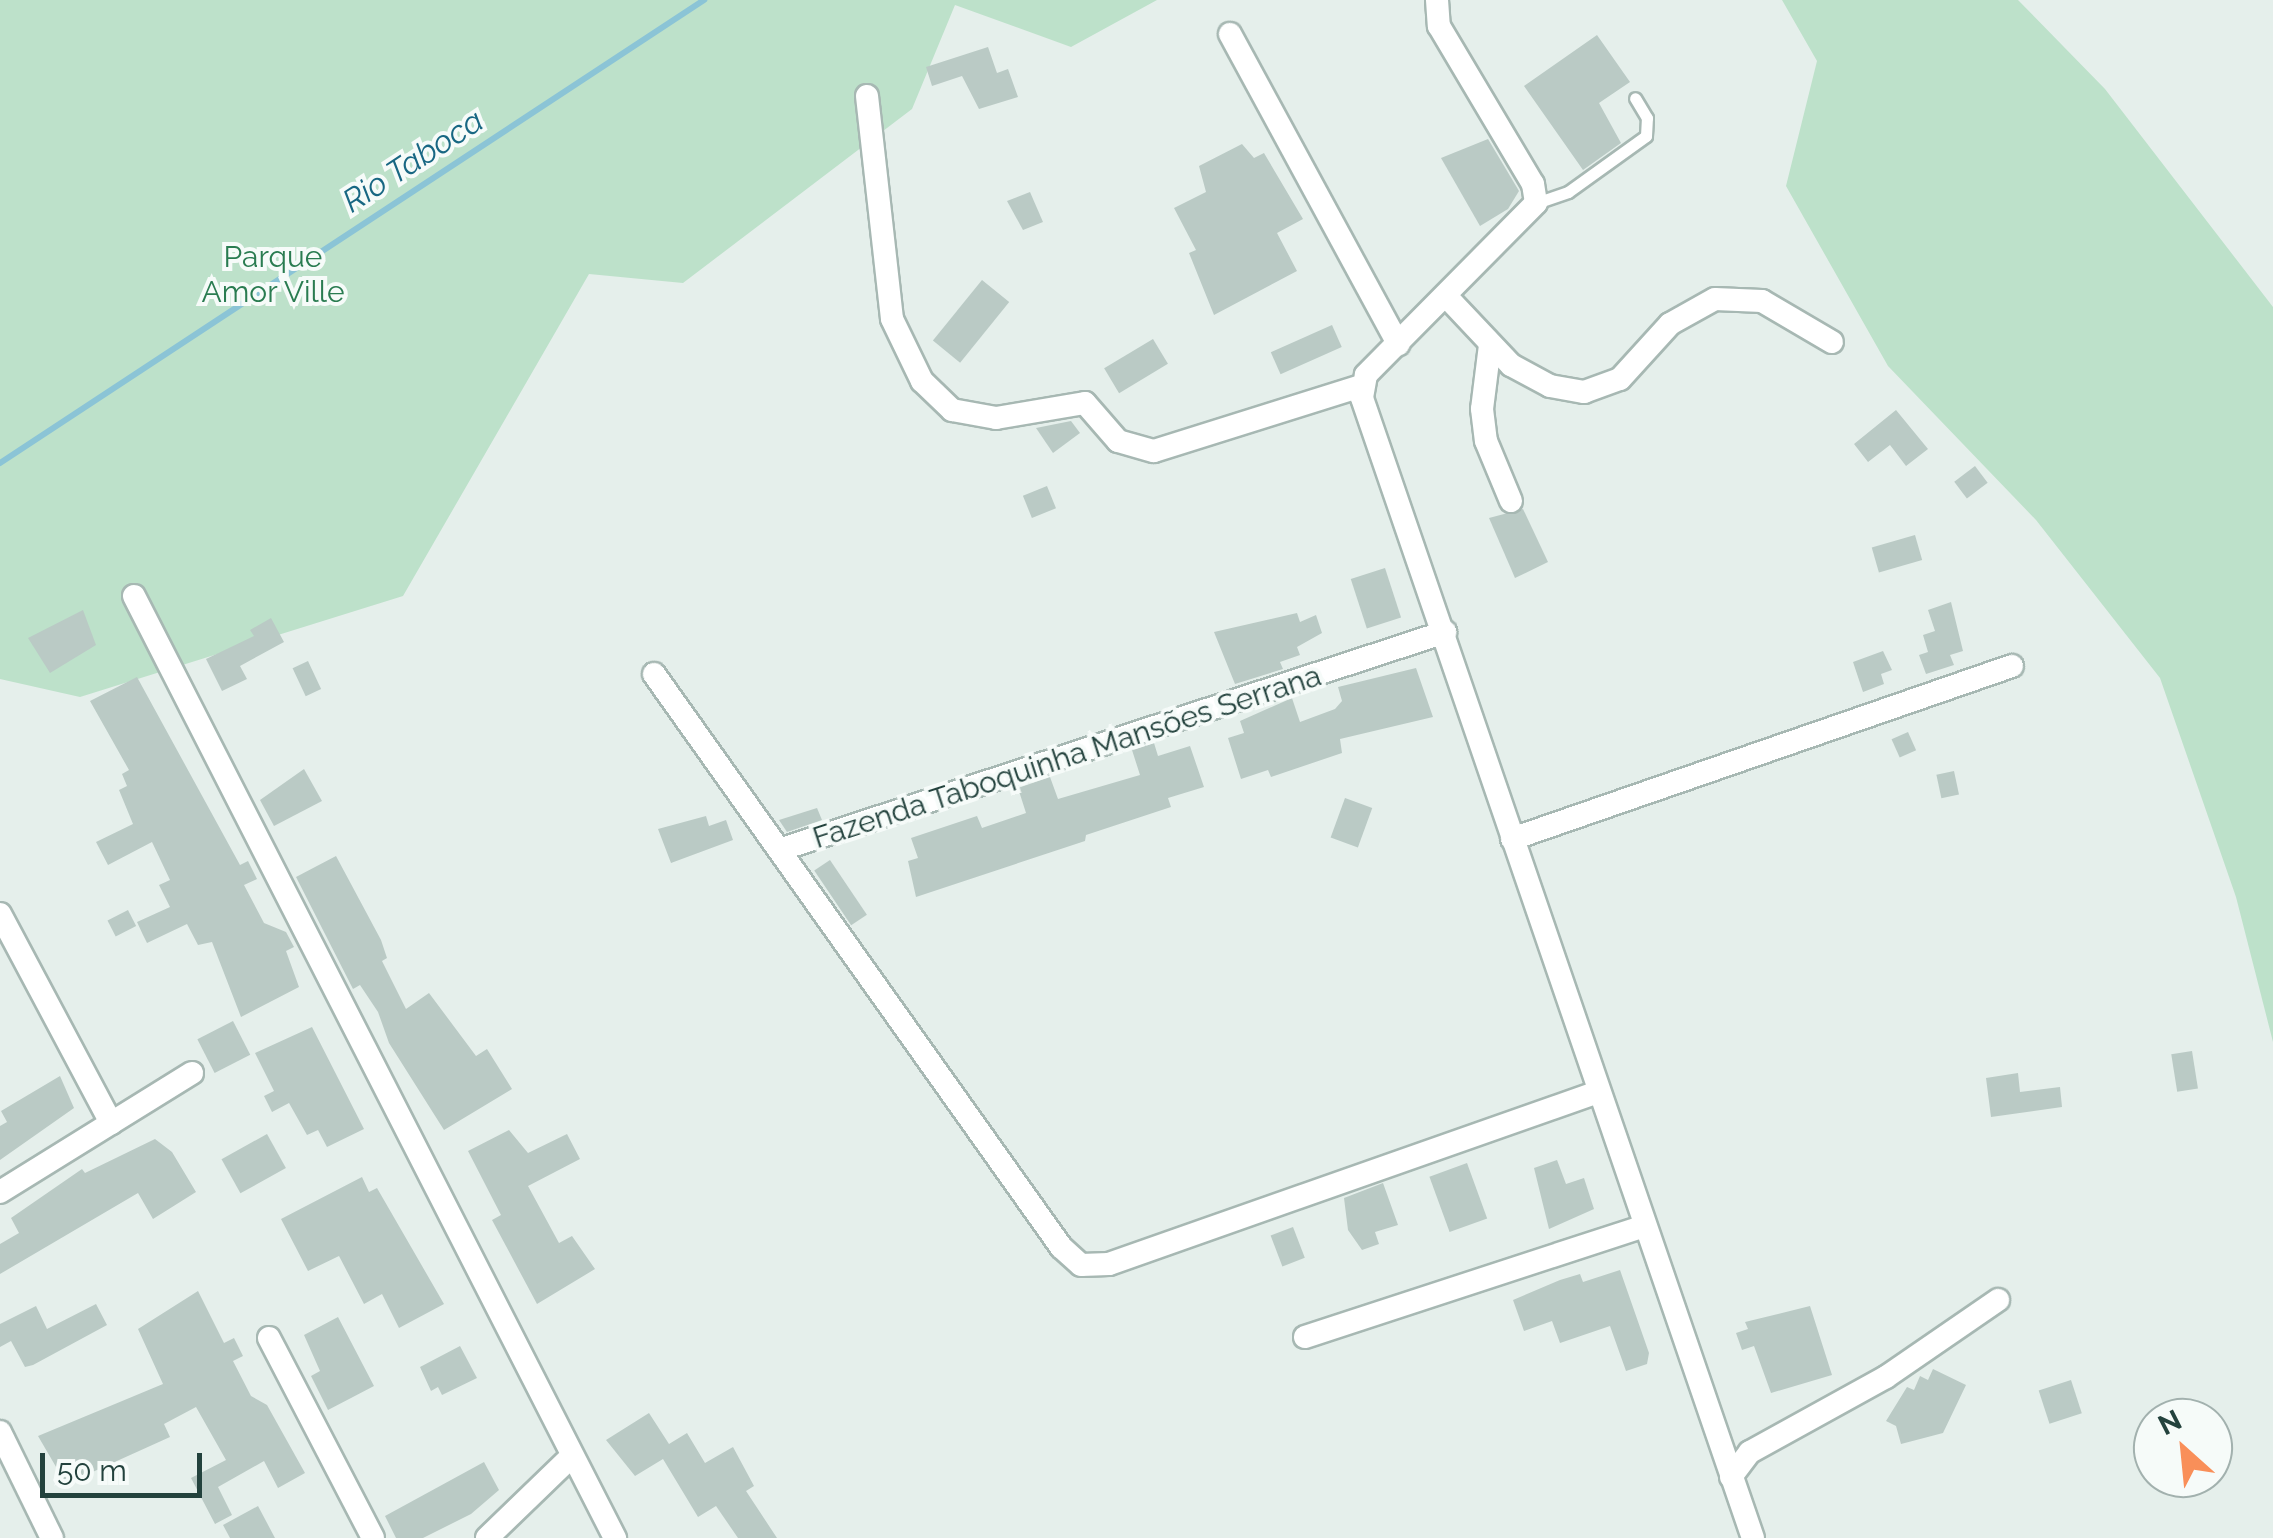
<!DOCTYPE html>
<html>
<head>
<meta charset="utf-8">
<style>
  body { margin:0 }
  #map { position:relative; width:2273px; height:1538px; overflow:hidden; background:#e5efeb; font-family:Raleway,sans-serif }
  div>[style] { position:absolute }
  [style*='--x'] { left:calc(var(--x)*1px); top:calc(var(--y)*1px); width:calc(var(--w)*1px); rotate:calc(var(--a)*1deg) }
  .green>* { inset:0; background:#bde1ca }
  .stream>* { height:6px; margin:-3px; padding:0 3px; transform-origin:3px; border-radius:3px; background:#8bc4d6 }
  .building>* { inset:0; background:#bacac5; transform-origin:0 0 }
  .roads { filter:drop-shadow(2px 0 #a7b8b3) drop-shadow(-2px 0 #a7b8b3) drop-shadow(0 2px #a7b8b3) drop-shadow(0 -2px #a7b8b3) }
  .service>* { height:11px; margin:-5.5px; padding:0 5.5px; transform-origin:5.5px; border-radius:5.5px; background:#fff }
  .minor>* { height:22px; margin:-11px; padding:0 11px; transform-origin:11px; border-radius:11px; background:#fff }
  span { translate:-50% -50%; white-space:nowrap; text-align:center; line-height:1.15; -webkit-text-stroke:8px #f6fbf9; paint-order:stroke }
  .park-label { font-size:30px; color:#2a7c51 }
  .street-label { font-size:30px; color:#23423d }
  .water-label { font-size:32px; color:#186783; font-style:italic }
  .north { position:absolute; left:2133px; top:1398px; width:100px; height:100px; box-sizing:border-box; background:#f6fbf9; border:2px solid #a2b1ae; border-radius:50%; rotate:333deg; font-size:28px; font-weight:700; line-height:40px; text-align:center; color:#23423d }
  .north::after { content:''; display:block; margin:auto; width:35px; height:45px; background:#f98f59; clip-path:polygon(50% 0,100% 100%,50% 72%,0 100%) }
  .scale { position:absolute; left:40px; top:1453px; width:162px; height:45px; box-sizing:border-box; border:5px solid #23423d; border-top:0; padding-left:12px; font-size:30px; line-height:35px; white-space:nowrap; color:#23423d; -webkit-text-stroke:8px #f6fbf9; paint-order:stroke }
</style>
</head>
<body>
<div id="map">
  <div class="green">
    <i style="clip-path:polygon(0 0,1157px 0,1071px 47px,955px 5px,912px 109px,683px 283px,589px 274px,403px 596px,80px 697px,0 679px)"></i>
    <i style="clip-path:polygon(1782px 0,2018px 0,2105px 89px,2273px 307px,2273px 1042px,2236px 897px,2160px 678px,2036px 520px,1888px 366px,1786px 186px,1817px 61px)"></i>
  </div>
  <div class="stream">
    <i style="--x:0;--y:463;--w:843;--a:-33.33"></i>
  </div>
  <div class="building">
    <i style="clip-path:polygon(1597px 35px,1630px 82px,1599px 103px,1621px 143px,1583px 170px,1524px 86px)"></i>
    <i style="clip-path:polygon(988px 47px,997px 73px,1008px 69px,1018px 97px,979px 109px,962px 76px,932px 86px,926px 67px)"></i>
    <i style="clip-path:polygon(1488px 139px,1519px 191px,1508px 209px,1480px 226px,1441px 158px)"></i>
    <i style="clip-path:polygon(1242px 144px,1254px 158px,1264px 153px,1303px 219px,1277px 233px,1297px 271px,1214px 315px,1189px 253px,1196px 250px,1174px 208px,1206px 192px,1199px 166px)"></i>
    <i style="clip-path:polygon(1030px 192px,1043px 222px,1023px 230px,1007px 201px)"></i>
    <i style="left:982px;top:280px;width:35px;height:78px;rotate:39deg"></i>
    <i style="left:1332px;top:325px;width:24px;height:67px;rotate:66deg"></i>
    <i style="left:1153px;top:339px;width:29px;height:57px;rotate:59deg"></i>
    <i style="clip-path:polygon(1896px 410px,1928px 449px,1906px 466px,1890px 445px,1868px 462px,1854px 444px)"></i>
    <i style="clip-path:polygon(1071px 421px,1080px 433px,1053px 453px,1036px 428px)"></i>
    <i style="left:1975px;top:466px;width:21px;height:26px;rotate:53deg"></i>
    <i style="left:1047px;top:486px;width:24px;height:26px;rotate:68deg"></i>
    <i style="clip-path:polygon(1523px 509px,1548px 562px,1515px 578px,1489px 518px)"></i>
    <i style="left:1915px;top:535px;width:26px;height:45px;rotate:74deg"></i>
    <i style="left:1385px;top:568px;width:52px;height:36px;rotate:72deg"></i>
    <i style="clip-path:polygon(1951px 602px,1963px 651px,1950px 655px,1954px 665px,1926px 674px,1919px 655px,1928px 652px,1923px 635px,1935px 631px,1928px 610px)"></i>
    <i style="clip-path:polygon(83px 610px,96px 645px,50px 673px,28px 638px)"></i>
    <i style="clip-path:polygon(1297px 613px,1300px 622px,1316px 615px,1322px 633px,1297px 647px,1300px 655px,1280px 662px,1283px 669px,1235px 684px,1214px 632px)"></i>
    <i style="clip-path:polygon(271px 618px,284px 642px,240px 666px,247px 679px,222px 691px,206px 659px,254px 636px,250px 630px)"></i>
    <i style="clip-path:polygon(1883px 651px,1892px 670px,1881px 674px,1884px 684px,1863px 692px,1853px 662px)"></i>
    <i style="left:308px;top:661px;width:31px;height:17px;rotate:65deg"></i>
    <i style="clip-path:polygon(1416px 668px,1433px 717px,1340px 739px,1342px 753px,1271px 777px,1268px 770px,1241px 779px,1228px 738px,1244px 733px,1240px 721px,1292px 698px,1300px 722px,1335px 709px,1342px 701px,1338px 687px)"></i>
    <i style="clip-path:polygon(137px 677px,240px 865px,248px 861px,257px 879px,244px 885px,264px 923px,286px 932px,294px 947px,286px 951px,299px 987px,241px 1017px,212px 942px,198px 945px,187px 924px,147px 943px,143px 935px,137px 922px,170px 907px,159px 885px,170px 880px,152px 842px,108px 865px,96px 842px,133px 824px,119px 790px,127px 786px,122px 774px,129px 770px,90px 701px)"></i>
    <i style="left:1908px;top:732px;width:20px;height:18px;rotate:66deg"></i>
    <i style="clip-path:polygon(1154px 743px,1158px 756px,1190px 746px,1204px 787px,1168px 798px,1171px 807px,1086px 835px,1085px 841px,916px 897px,908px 861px,918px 858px,911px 838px,977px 816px,982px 828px,1026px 813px,1018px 788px,1050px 777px,1058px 799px,1140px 775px,1132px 750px)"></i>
    <i style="clip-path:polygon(304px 769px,322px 801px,274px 826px,260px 800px)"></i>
    <i style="left:1954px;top:771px;width:24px;height:18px;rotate:78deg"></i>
    <i style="left:1345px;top:798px;width:29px;height:42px;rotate:20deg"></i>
    <i style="clip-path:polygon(817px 808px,822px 820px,787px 832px,779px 820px)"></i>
    <i style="clip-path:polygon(706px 816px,709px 826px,726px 820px,733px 840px,671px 863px,658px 829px)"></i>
    <i style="clip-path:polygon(336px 856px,381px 940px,387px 958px,382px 961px,406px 1009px,429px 993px,476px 1056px,487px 1049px,512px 1089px,444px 1130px,389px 1043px,378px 1012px,360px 985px,353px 989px,296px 877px)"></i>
    <i style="left:830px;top:860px;width:66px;height:19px;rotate:56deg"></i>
    <i style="left:128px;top:910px;width:18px;height:23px;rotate:63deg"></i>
    <i style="left:233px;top:1021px;width:38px;height:40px;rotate:63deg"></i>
    <i style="clip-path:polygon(312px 1027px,364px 1129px,327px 1147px,318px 1130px,307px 1135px,289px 1103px,272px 1112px,264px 1096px,274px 1091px,255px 1053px)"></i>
    <i style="left:2192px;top:1051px;width:38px;height:21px;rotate:81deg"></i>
    <i style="clip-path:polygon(2018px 1073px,2020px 1092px,2060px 1087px,2062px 1107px,1991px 1117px,1986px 1078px)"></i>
    <i style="clip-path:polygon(60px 1076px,74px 1108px,0 1160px,0 1126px,7px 1122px,1px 1111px)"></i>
    <i style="clip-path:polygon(509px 1130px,528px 1153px,567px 1134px,580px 1159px,528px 1186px,559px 1243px,572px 1236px,595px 1269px,537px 1304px,492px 1220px,501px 1215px,468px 1151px)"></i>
    <i style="left:267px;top:1134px;width:39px;height:52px;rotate:61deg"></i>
    <i style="clip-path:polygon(155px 1139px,172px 1152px,196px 1192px,153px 1219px,138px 1193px,0 1274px,0 1244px,19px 1233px,11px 1218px,82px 1169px,85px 1173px)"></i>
    <i style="clip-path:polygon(1557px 1160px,1566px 1184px,1584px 1178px,1594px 1209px,1549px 1229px,1534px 1168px)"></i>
    <i style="left:1467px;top:1163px;width:59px;height:40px;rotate:70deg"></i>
    <i style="clip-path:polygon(362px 1177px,369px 1192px,377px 1188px,444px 1304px,399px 1328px,382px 1294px,364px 1304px,339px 1256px,308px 1271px,281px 1219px)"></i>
    <i style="clip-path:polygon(1383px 1183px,1398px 1225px,1375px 1232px,1379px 1244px,1362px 1250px,1348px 1230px,1344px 1198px)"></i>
    <i style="left:1293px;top:1227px;width:33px;height:24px;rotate:69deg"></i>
    <i style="clip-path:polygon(1620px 1270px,1649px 1353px,1647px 1364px,1626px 1371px,1610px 1326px,1560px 1343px,1552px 1321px,1524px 1331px,1513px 1300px,1560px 1280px,1580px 1274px,1583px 1282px)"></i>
    <i style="clip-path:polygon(198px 1291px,224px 1343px,234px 1338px,243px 1356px,233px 1361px,251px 1396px,267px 1405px,305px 1473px,278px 1488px,264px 1461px,218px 1487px,232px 1515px,215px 1524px,191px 1478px,226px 1460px,196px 1407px,164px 1424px,170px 1437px,66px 1484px,38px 1436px,163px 1384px,138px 1329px)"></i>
    <i style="clip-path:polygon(96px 1304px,107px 1325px,33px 1365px,25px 1367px,11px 1341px,0 1347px,0 1324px,36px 1306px,47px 1329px)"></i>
    <i style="clip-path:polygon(1810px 1306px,1832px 1375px,1771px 1393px,1754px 1346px,1742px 1350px,1736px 1333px,1748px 1329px,1745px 1322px)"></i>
    <i style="clip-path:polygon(338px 1317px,374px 1386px,328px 1410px,311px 1376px,320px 1371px,304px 1335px)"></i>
    <i style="clip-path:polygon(460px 1346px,477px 1378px,442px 1395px,438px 1387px,431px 1391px,420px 1367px)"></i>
    <i style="clip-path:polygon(1933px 1369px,1966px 1385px,1943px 1433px,1901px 1444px,1896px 1426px,1886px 1421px,1907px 1387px,1914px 1390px,1920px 1376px,1928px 1380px)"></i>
    <i style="left:2071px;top:1380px;width:35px;height:34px;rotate:72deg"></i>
    <i style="clip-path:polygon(649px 1413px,669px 1444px,687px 1433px,705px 1463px,733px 1447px,754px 1486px,746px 1491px,777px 1538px,738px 1538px,716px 1506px,698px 1517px,663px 1459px,635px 1476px,606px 1440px)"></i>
    <i style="clip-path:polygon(484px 1462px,499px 1490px,471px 1514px,423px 1538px,396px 1538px,385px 1516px)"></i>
    <i style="clip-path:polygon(258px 1506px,275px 1538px,230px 1538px,223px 1525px)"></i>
  </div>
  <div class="roads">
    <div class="service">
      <i style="--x:1536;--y:203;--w:34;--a:-19"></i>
      <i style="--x:1568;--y:192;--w:96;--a:-35.7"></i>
      <i style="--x:1646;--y:136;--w:18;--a:-87"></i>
      <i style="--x:1647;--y:118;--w:23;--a:-121"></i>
    </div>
    <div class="minor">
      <i style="--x:1437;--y:0;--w:26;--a:86"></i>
      <i style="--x:1439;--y:26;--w:184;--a:59.3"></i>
      <i style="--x:1533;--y:184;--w:19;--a:81"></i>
      <i style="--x:1536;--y:203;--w:242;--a:134.7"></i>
      <i style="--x:1366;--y:375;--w:23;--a:100"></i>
      <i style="--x:1362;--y:398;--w:1205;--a:71.07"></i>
      <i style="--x:1230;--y:34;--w:353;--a:61.5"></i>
      <i style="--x:867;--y:96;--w:224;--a:83.6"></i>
      <i style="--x:892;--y:319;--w:69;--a:64.2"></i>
      <i style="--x:922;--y:381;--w:42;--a:44"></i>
      <i style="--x:952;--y:410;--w:45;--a:10.3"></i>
      <i style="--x:996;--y:418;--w:90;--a:-9.6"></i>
      <i style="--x:1085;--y:403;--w:50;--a:49"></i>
      <i style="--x:1118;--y:441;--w:37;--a:16"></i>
      <i style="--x:1154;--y:451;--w:217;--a:-17.4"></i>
      <i style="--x:1446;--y:296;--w:95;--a:46.7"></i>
      <i style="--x:1511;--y:365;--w:44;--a:28.3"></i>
      <i style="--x:1550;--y:386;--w:35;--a:10"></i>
      <i style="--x:1584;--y:392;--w:38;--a:-20"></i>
      <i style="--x:1620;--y:379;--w:74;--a:-47.7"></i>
      <i style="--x:1670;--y:324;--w:51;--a:-29.1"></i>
      <i style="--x:1715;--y:299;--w:47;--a:2.4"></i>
      <i style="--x:1762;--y:301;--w:81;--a:30.4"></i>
      <i style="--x:1490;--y:345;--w:64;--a:97.1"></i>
      <i style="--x:1482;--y:409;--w:32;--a:83"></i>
      <i style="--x:1486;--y:441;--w:65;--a:67.4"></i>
      <i style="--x:134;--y:596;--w:1058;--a:62.95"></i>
      <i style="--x:654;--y:674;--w:703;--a:54.61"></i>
      <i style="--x:1061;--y:1247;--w:27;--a:42"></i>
      <i style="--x:1081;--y:1265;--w:28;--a:-2"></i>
      <i style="--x:1109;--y:1264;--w:518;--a:-19.38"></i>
      <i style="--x:1512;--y:839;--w:529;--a:-19.09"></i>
      <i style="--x:782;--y:849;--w:698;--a:-18.12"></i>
      <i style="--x:0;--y:914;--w:237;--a:62"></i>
      <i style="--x:0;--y:1192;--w:226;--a:-31.8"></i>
      <i style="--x:1305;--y:1337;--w:357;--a:-18.1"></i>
      <i style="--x:269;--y:1338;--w:225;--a:62.5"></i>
      <i style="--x:0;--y:1432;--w:118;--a:63.9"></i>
      <i style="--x:1731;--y:1477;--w:31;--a:-53"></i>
      <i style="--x:1750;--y:1452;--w:155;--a:-28.9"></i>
      <i style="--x:1886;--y:1377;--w:136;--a:-34.5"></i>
      <i style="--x:487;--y:1538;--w:118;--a:-44"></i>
    </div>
  </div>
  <div class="park-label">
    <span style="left:273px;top:274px">Parque<br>Amor Ville</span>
  </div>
  <div class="street-label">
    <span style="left:1067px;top:757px;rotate:-18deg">Fazenda Taboquinha Mansões Serrana</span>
  </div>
  <div class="water-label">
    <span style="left:413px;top:161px;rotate:-33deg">Rio Taboca</span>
  </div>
  <div class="north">N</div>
  <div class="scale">50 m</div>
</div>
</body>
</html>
